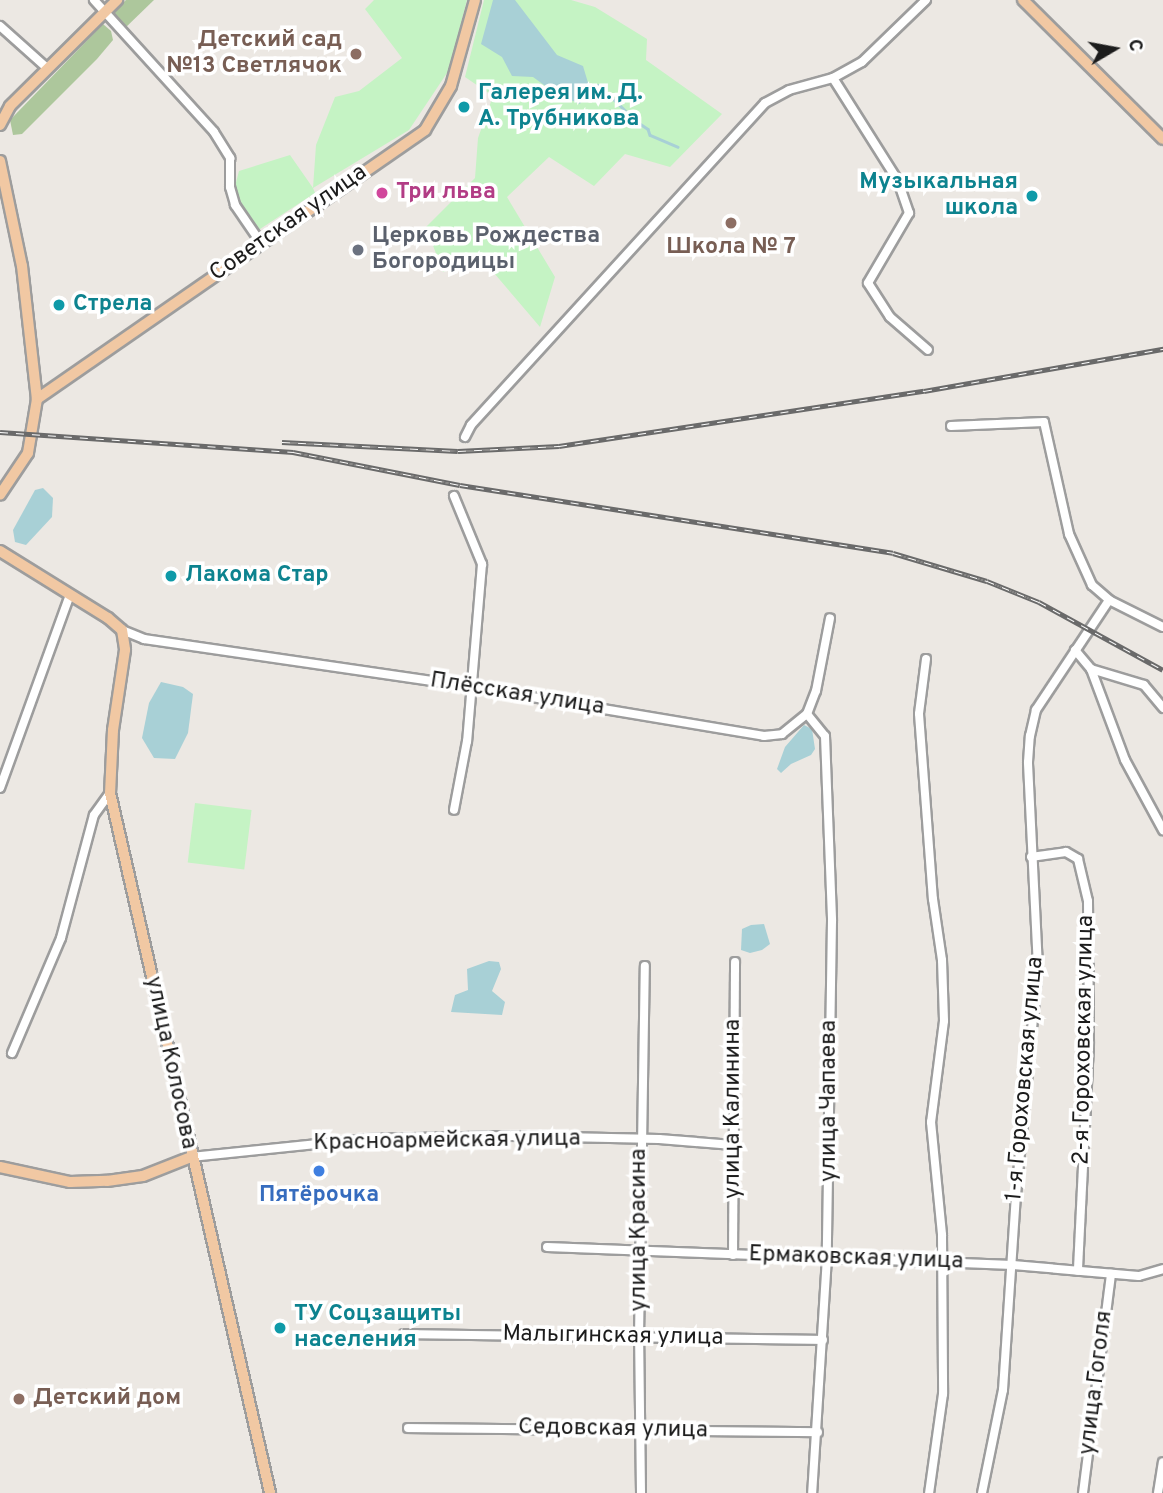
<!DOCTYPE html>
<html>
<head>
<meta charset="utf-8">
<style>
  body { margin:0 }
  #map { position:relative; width:1163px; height:1493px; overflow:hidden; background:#ece8e3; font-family:Overpass,sans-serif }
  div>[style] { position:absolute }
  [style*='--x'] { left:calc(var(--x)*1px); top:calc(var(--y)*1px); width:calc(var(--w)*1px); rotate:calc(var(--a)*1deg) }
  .forest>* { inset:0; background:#adc79c }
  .park>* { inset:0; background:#c5f3c4; transform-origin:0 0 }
  .water>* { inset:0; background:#a8d0d6 }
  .stream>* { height:2.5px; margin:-1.25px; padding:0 1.25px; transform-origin:1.25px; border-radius:1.25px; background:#a8d0d6 }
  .roads { filter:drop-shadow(2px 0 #9d9d9d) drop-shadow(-2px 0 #9d9d9d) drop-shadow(0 2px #9d9d9d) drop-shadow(0 -2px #9d9d9d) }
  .minor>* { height:8px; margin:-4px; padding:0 4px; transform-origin:4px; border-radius:4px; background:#fff }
  .major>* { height:10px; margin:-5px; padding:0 5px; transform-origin:5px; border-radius:5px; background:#f1c8a3 }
  .rail>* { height:5px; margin-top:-2.5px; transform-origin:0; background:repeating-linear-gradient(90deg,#fff 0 8px,#6a6a6a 0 16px); box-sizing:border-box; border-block:2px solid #6a6a6a }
  .dots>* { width:19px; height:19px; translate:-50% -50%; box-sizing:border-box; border:4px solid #fff; border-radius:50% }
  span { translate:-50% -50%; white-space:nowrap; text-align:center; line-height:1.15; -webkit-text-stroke:7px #fff; paint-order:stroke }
  .education-label { font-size:23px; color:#785e54; font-weight:700 }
  .right { translate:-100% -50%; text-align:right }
  .left { translate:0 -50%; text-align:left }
  .culture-label { font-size:23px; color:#0d838f; font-weight:700 }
  .hotel-label { font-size:23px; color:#b23c85; font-weight:700 }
  .street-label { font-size:23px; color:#1c1c1c }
  .worship-label { font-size:23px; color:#5b616d; font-weight:700 }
  .shop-label { font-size:23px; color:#366cbe; font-weight:700 }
  .north { position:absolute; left:1079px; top:14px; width:70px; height:70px; -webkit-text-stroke:5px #fff; paint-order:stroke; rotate:80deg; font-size:19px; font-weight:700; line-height:28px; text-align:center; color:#1c1c1c }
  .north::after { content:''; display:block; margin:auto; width:24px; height:32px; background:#1c1c1c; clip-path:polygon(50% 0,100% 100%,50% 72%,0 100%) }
</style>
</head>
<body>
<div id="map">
  <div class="forest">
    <i style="clip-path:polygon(126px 0,154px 0,123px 30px,111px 14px)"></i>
    <i style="clip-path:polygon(103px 24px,111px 31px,113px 40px,97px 59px,22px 134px,13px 135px,10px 120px)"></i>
  </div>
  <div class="park">
    <i style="clip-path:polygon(374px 0,467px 0,449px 70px,409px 130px,313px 188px,315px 193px,257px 231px,241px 208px,234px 190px,239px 171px,290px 155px,313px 188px,316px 145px,335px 97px,359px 91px,402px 58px,365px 9px)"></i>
    <i style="clip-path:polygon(484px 0,571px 0,595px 7px,647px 39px,646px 60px,722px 114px,670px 167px,625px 154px,594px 186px,549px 157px,507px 197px,555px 277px,540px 327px,482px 259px,443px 272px,426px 227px,475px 178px,478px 138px,493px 96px,465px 77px)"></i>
    <i style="left:195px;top:803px;width:57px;height:60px;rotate:7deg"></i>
  </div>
  <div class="water">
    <i style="clip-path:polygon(493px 0,515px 0,557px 55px,583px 66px,589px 86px,580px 104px,555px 93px,533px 77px,512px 76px,502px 57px,481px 44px)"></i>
    <i style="clip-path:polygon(43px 488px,53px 498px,52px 517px,26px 545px,15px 542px,13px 530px,35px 490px)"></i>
    <i style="clip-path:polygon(161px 682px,183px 687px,193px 694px,188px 733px,175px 759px,154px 758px,142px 738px,149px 703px)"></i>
    <i style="clip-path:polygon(804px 725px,812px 729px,815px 749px,811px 755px,791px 764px,781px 773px,777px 769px,785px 747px)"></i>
    <i style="clip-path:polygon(764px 924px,770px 944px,762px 950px,750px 953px,741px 950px,742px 929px,751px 925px)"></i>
    <i style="clip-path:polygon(489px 961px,499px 962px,501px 969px,492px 991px,505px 1002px,502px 1015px,451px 1012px,455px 995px,468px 990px,467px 969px)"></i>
  </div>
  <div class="stream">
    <i style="--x:589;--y:86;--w:10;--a:-6"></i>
    <i style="--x:599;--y:85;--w:52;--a:44.2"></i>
    <i style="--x:636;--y:121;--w:14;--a:34"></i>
    <i style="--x:648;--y:129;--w:6;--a:72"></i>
    <i style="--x:650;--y:135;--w:30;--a:23"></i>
  </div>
  <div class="roads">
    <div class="minor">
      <i style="--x:94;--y:0;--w:178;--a:47.7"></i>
      <i style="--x:214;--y:132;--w:31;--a:58"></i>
      <i style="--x:230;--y:158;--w:29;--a:90"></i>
      <i style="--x:230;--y:187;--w:19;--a:74"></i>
      <i style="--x:235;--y:205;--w:46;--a:55.6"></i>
      <i style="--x:0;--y:26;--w:63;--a:41.8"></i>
      <i style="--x:833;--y:78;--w:122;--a:57.7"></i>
      <i style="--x:898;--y:181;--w:34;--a:71"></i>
      <i style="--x:909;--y:213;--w:81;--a:120.4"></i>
      <i style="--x:868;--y:283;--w:40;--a:57.1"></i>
      <i style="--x:890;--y:317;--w:50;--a:41"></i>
      <i style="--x:951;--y:426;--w:93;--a:-2.5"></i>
      <i style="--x:1044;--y:422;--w:115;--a:77.4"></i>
      <i style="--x:1069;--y:534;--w:56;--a:65.7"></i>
      <i style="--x:1092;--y:585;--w:23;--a:41"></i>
      <i style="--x:1109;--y:600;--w:60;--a:26.6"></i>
      <i style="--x:465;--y:437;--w:13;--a:-63"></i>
      <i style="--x:471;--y:425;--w:436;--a:-47.6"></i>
      <i style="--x:765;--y:103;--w:27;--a:-28"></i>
      <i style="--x:789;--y:90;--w:46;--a:-15.3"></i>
      <i style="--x:833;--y:78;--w:33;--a:-29"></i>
      <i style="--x:862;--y:62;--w:89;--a:-44.1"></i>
      <i style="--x:454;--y:496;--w:74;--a:67.6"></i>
      <i style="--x:482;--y:564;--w:178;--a:94.8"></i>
      <i style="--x:467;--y:741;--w:70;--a:100.7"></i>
      <i style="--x:122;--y:630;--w:24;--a:22"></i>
      <i style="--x:144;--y:639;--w:331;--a:8.3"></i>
      <i style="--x:472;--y:687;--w:296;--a:9.5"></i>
      <i style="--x:764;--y:736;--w:18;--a:-6"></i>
      <i style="--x:782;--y:734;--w:32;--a:-39"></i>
      <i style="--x:807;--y:714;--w:25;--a:-69"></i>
      <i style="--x:816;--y:691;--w:74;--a:-79.1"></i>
      <i style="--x:1075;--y:650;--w:25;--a:50"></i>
      <i style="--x:1091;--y:669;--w:97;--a:69.5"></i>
      <i style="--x:1125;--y:760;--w:80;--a:61.5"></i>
      <i style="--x:926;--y:659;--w:55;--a:97.3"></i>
      <i style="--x:919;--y:714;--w:186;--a:85.7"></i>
      <i style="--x:933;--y:899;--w:62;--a:81.6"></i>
      <i style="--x:942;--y:960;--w:61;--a:88.1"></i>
      <i style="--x:944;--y:1021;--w:102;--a:97.3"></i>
      <i style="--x:931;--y:1122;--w:114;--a:84.4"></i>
      <i style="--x:942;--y:1235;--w:159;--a:89.6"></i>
      <i style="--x:943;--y:1394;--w:100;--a:98"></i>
      <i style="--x:1091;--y:669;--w:55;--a:16.8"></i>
      <i style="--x:1144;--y:685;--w:30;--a:50"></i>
      <i style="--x:807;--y:714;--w:28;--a:51"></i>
      <i style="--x:825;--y:736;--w:185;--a:87.8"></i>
      <i style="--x:832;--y:921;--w:336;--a:90.9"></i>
      <i style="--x:827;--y:1257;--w:236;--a:93.6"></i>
      <i style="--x:0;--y:788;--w:205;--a:-70.1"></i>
      <i style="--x:1031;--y:857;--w:35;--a:-8"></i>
      <i style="--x:1066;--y:852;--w:14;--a:30"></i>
      <i style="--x:1078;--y:859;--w:43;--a:76.6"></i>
      <i style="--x:1088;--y:901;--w:143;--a:89.6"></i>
      <i style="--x:1089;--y:1044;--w:227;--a:92.8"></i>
      <i style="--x:12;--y:1053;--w:125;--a:-66.9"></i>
      <i style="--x:61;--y:938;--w:127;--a:-75"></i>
      <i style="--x:94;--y:815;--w:27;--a:-54"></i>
      <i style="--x:191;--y:1157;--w:174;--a:-5.9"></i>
      <i style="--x:364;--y:1139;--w:148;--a:-1.2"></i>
      <i style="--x:512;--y:1136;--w:147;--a:1.2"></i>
      <i style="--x:659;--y:1139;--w:74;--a:4.6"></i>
      <i style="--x:547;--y:1247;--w:466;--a:2.2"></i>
      <i style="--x:1013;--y:1265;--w:126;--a:5"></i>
      <i style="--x:1139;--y:1276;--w:25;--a:-16"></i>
      <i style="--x:733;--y:1255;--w:293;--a:-89.6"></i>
      <i style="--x:404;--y:1334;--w:419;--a:0.8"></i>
      <i style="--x:408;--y:1428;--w:410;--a:0.6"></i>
      <i style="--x:641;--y:1493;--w:156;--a:-90.7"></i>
      <i style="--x:639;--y:1337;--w:371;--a:-89.1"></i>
      <i style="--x:982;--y:1493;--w:105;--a:-78.5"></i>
      <i style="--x:1003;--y:1390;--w:195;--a:-86.2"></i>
      <i style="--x:1016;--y:1195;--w:228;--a:-84.5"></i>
      <i style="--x:1038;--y:968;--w:206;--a:-92.8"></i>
      <i style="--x:1028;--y:762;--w:26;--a:-86"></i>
      <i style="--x:1030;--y:736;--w:27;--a:-77"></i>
      <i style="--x:1036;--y:710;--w:132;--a:-56.4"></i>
      <i style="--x:1083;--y:1493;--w:221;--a:-82.7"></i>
      <i style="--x:1158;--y:1493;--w:31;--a:-81"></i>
    </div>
    <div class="major">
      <i style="--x:1023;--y:0;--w:197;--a:44.8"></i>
      <i style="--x:0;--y:125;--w:21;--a:-62"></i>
      <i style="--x:10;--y:106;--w:151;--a:-44.7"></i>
      <i style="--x:0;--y:161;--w:107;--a:78.2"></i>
      <i style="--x:22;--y:266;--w:134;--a:83.6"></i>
      <i style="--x:37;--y:399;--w:55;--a:99.5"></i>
      <i style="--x:28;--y:453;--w:50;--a:123.7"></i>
      <i style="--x:37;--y:399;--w:472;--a:-34.7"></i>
      <i style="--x:425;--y:130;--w:51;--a:-59.4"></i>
      <i style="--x:451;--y:86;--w:89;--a:-74.4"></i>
      <i style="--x:0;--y:551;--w:127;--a:31.8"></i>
      <i style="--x:108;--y:618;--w:18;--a:41"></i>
      <i style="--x:122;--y:630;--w:20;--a:81"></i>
      <i style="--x:125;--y:650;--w:81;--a:98.5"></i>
      <i style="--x:113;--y:730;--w:63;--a:92.7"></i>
      <i style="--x:110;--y:793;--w:718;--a:77.12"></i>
      <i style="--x:0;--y:1167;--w:72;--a:12.1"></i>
      <i style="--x:70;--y:1182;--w:37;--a:-2"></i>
      <i style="--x:107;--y:1181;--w:36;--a:-8"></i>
      <i style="--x:143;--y:1176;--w:52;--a:-21.6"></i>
    </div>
  </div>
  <div class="rail">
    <i style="--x:0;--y:432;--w:294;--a:3.9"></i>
    <i style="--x:293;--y:452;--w:170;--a:11.2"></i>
    <i style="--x:460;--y:485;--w:438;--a:8.9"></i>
    <i style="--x:893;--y:553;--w:98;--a:16.6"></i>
    <i style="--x:987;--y:581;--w:56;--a:22"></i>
    <i style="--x:1039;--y:602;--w:141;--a:28.7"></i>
    <i style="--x:282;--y:442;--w:176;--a:2.9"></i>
    <i style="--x:458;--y:451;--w:101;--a:-2.8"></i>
    <i style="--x:559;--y:446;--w:369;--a:-8.6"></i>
    <i style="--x:924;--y:391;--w:243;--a:-10"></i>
  </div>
  <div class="dots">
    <i style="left:356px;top:54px;background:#8d6e63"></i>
    <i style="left:464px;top:107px;background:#0f9aa8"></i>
    <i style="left:382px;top:193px;background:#d1479c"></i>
    <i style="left:1032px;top:196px;background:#0f9aa8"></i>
    <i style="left:731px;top:223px;background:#8d6e63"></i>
    <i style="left:358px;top:250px;background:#6b7280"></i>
    <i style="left:59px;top:305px;background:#0f9aa8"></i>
    <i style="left:171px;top:576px;background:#0f9aa8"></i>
    <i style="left:319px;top:1171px;background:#3f7fe0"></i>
    <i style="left:280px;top:1328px;background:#0f9aa8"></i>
    <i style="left:19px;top:1399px;background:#8d6e63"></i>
  </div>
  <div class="education-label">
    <span class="right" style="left:342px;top:54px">Детский сад<br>№13 Светлячок</span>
    <span style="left:731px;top:248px">Школа № 7</span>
    <span class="left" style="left:33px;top:1399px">Детский дом</span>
  </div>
  <div class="culture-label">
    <span class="left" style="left:478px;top:107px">Галерея им. Д.<br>А. Трубникова</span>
    <span class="right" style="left:1018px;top:196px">Музыкальная<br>школа</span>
    <span class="left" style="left:73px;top:305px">Стрела</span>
    <span class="left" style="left:185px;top:576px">Лакома Стар</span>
    <span class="left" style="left:294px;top:1328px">ТУ Соцзащиты<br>населения</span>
  </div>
  <div class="hotel-label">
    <span class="left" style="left:396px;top:193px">Три льва</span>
  </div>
  <div class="street-label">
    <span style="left:289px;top:224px;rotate:-35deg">Советская улица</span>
    <span style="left:517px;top:695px;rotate:9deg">Плёсская улица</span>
    <span style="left:1085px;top:1040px;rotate:-89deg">2-я Гороховская улица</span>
    <span style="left:170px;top:1063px;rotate:78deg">улица Колосова</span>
    <span style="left:1026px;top:1079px;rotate:-85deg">1-я Гороховская улица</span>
    <span style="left:830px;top:1101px;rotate:-90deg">улица Чапаева</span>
    <span style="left:734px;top:1109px;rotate:-90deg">улица Калинина</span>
    <span style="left:447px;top:1142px;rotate:-1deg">Красноармейская улица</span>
    <span style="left:640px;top:1230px;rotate:-90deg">улица Красина</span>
    <span style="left:856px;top:1259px;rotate:2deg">Ермаковская улица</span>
    <span style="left:613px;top:1337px;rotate:1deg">Малыгинская улица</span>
    <span style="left:1097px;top:1383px;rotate:-83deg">улица Гоголя</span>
    <span style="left:613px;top:1430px;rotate:1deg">Седовская улица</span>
  </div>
  <div class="worship-label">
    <span class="left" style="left:372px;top:250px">Церковь Рождества<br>Богородицы</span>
  </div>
  <div class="shop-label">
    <span style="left:319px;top:1196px">Пятёрочка</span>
  </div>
  <div class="north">С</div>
</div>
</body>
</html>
